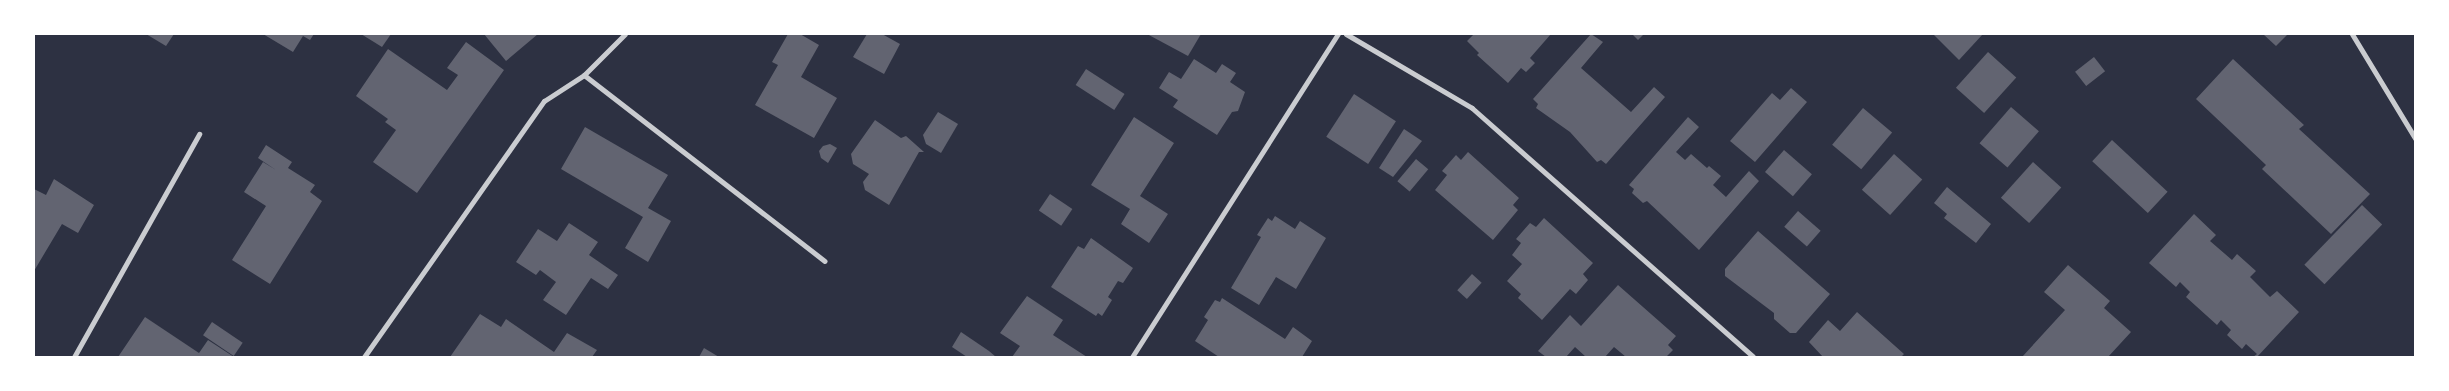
<!DOCTYPE html>
<html>
<head>
<meta charset="utf-8">
<style>
  body { margin:0 }
  #map { position:relative; width:2449px; height:391px; overflow:hidden; background:#2d3142; font-family:"Alegreya Sans",sans-serif }
  div>[style] { position:absolute }
  [style*='--x'] { left:calc(var(--x)*1px); top:calc(var(--y)*1px); width:calc(var(--w)*1px); rotate:calc(var(--a)*1deg) }
  .building>* { inset:0; background:#626471; transform-origin:0 0 }
  .minor>* { height:5px; margin:-2.5px; padding:0 2.5px; transform-origin:2.5px; border-radius:2.5px; background:#caccd0 }
  span { translate:-50% -50%; white-space:nowrap; text-align:center; line-height:1.15; -webkit-text-stroke:5px #fff; paint-order:stroke }
  .frame { position:absolute; inset:0; border:35px solid #fff; pointer-events:none }
</style>
</head>
<body>
<div id="map">
  <div class="building">
    <i style="clip-path:polygon(146px 34px,174px 34px,166px 46px)"></i>
    <i style="clip-path:polygon(263px 34px,314px 34px,310px 40px,303px 36px,293px 52px)"></i>
    <i style="clip-path:polygon(361px 34px,391px 34px,382px 47px)"></i>
    <i style="clip-path:polygon(484px 34px,538px 34px,506px 61px)"></i>
    <i style="clip-path:polygon(788px 34px,800px 34px,819px 45px,801px 77px,837px 98px,814px 138px,755px 105px,778px 65px,772px 62px)"></i>
    <i style="clip-path:polygon(867px 34px,882px 34px,900px 44px,884px 74px,853px 57px)"></i>
    <i style="clip-path:polygon(1147px 34px,1201px 34px,1188px 56px)"></i>
    <i style="clip-path:polygon(1474px 34px,1551px 34px,1530px 58px,1535px 63px,1526px 72px,1521px 68px,1508px 83px,1477px 55px,1479px 53px,1467px 41px)"></i>
    <i style="clip-path:polygon(1591px 34px,1603px 42px,1581px 68px,1631px 112px,1654px 87px,1665px 97px,1606px 164px,1601px 160px,1597px 162px,1570px 132px,1536px 108px,1538px 104px,1533px 99px)"></i>
    <i style="clip-path:polygon(1632px 34px,1644px 34px,1638px 40px)"></i>
    <i style="clip-path:polygon(1933px 34px,1983px 34px,1959px 60px)"></i>
    <i style="clip-path:polygon(2263px 34px,2288px 34px,2276px 46px)"></i>
    <i style="clip-path:polygon(466px 42px,504px 70px,417px 193px,373px 162px,396px 130px,385px 122px,388px 119px,356px 96px,388px 49px,447px 90px,458px 75px,447px 68px)"></i>
    <i style="left:1988px;top:52px;width:38px;height:48px;rotate:42deg"></i>
    <i style="left:2094px;top:57px;width:18px;height:24px;rotate:52deg"></i>
    <i style="clip-path:polygon(1194px 59px,1216px 73px,1222px 64px,1236px 73px,1230px 82px,1245px 92px,1238px 111px,1232px 112px,1217px 135px,1173px 107px,1178px 100px,1159px 88px,1169px 72px,1181px 79px)"></i>
    <i style="clip-path:polygon(2233px 59px,2304px 125px,2299px 129px,2370px 194px,2331px 234px,2262px 169px,2266px 165px,2196px 99px)"></i>
    <i style="left:1086px;top:69px;width:46px;height:19px;rotate:33deg"></i>
    <i style="clip-path:polygon(1791px 88px,1807px 102px,1755px 162px,1730px 141px,1772px 93px,1780px 100px)"></i>
    <i style="left:1354px;top:94px;width:50px;height:51px;rotate:33deg"></i>
    <i style="left:2011px;top:107px;width:37px;height:48px;rotate:41deg"></i>
    <i style="left:1863px;top:108px;width:38px;height:48px;rotate:40deg"></i>
    <i style="clip-path:polygon(938px 112px,958px 124px,941px 153px,926px 144px,923px 135px)"></i>
    <i style="clip-path:polygon(1134px 117px,1174px 143px,1140px 196px,1168px 214px,1149px 243px,1121px 224px,1130px 209px,1091px 185px)"></i>
    <i style="clip-path:polygon(1688px 117px,1699px 127px,1676px 152px,1685px 160px,1691px 154px,1707px 168px,1709px 166px,1721px 176px,1713px 185px,1726px 197px,1749px 171px,1759px 181px,1699px 250px,1647px 201px,1643px 203px,1632px 193px,1634px 189px,1629px 185px)"></i>
    <i style="clip-path:polygon(875px 120px,901px 138px,906px 136px,924px 152px,919px 152px,889px 205px,865px 190px,863px 182px,869px 174px,853px 164px,851px 154px)"></i>
    <i style="clip-path:polygon(585px 127px,668px 175px,648px 208px,671px 221px,648px 262px,625px 248px,643px 217px,561px 169px)"></i>
    <i style="clip-path:polygon(1404px 129px,1422px 141px,1393px 177px,1379px 168px)"></i>
    <i style="left:2112px;top:140px;width:76px;height:29px;rotate:43deg"></i>
    <i style="clip-path:polygon(830px 144px,837px 148px,828px 163px,821px 158px,819px 151px,823px 146px)"></i>
    <i style="clip-path:polygon(266px 145px,292px 162px,288px 168px,315px 185px,310px 192px,322px 201px,270px 284px,232px 260px,266px 206px,244px 192px,263px 162px,276px 170px,258px 158px)"></i>
    <i style="left:1784px;top:150px;width:37px;height:29px;rotate:41deg"></i>
    <i style="clip-path:polygon(1468px 152px,1519px 198px,1513px 205px,1518px 210px,1493px 240px,1435px 190px,1447px 175px,1442px 171px,1456px 155px,1461px 160px)"></i>
    <i style="left:1894px;top:154px;width:38px;height:48px;rotate:42deg"></i>
    <i style="left:1416px;top:159px;width:16px;height:29px;rotate:40deg"></i>
    <i style="left:2033px;top:162px;width:38px;height:48px;rotate:42deg"></i>
    <i style="clip-path:polygon(54px 179px,94px 205px,78px 233px,62px 224px,34px 271px,34px 189px,46px 195px)"></i>
    <i style="clip-path:polygon(1947px 187px,1991px 224px,1976px 243px,1944px 218px,1947px 214px,1934px 203px)"></i>
    <i style="left:1050px;top:194px;width:27px;height:20px;rotate:34deg"></i>
    <i style="left:2362px;top:205px;width:28px;height:83px;rotate:44deg"></i>
    <i style="left:1798px;top:211px;width:30px;height:21px;rotate:41deg"></i>
    <i style="clip-path:polygon(2194px 214px,2216px 235px,2210px 241px,2232px 260px,2237px 254px,2256px 271px,2250px 277px,2270px 297px,2277px 291px,2299px 312px,2257px 357px,2253px 357px,2257px 354px,2246px 344px,2242px 349px,2227px 335px,2231px 330px,2221px 320px,2217px 325px,2186px 297px,2190px 292px,2180px 282px,2176px 287px,2149px 263px)"></i>
    <i style="clip-path:polygon(1275px 216px,1295px 229px,1300px 221px,1326px 238px,1296px 289px,1276px 277px,1259px 305px,1231px 288px,1261px 237px,1257px 235px,1268px 218px,1272px 221px)"></i>
    <i style="clip-path:polygon(1544px 218px,1593px 263px,1583px 274px,1588px 280px,1576px 294px,1570px 289px,1542px 320px,1518px 298px,1521px 294px,1507px 281px,1522px 264px,1512px 255px,1521px 243px,1516px 239px,1530px 223px,1536px 227px)"></i>
    <i style="clip-path:polygon(569px 223px,598px 242px,589px 255px,618px 275px,608px 289px,591px 278px,566px 315px,543px 300px,556px 282px,540px 270px,536px 275px,516px 262px,538px 229px,557px 241px)"></i>
    <i style="clip-path:polygon(1758px 231px,1830px 294px,1796px 333px,1790px 333px,1774px 319px,1774px 313px,1725px 276px,1725px 269px)"></i>
    <i style="clip-path:polygon(1091px 238px,1133px 268px,1123px 283px,1118px 281px,1108px 297px,1112px 300px,1102px 316px,1098px 313px,1096px 316px,1051px 287px,1078px 246px,1084px 249px)"></i>
    <i style="clip-path:polygon(2068px 265px,2110px 301px,2104px 308px,2131px 332px,2108px 357px,2022px 357px,2065px 310px,2044px 292px)"></i>
    <i style="left:1472px;top:274px;width:13px;height:22px;rotate:42deg"></i>
    <i style="clip-path:polygon(1618px 285px,1676px 336px,1668px 345px,1673px 350px,1666px 357px,1626px 357px,1614px 347px,1605px 357px,1586px 357px,1575px 347px,1566px 357px,1546px 357px,1538px 351px,1570px 315px,1581px 326px)"></i>
    <i style="clip-path:polygon(1027px 296px,1063px 320px,1053px 335px,1087px 357px,1012px 357px,1020px 346px,1000px 333px)"></i>
    <i style="clip-path:polygon(1222px 298px,1285px 339px,1293px 327px,1312px 341px,1302px 357px,1219px 357px,1195px 341px,1208px 320px,1204px 317px,1215px 300px,1220px 302px)"></i>
    <i style="clip-path:polygon(1857px 312px,1904px 354px,1901px 357px,1823px 357px,1809px 342px,1828px 320px,1840px 331px)"></i>
    <i style="clip-path:polygon(480px 314px,501px 327px,506px 319px,554px 352px,567px 333px,597px 350px,592px 357px,450px 357px)"></i>
    <i style="clip-path:polygon(145px 317px,199px 353px,208px 340px,234px 357px,118px 357px)"></i>
    <i style="left:212px;top:322px;width:37px;height:16px;rotate:34deg"></i>
    <i style="clip-path:polygon(961px 332px,989px 351px,996px 357px,967px 357px,952px 347px)"></i>
    <i style="clip-path:polygon(704px 348px,719px 357px,699px 357px)"></i>
  </div>
  <div class="minor">
    <i style="--x:1346;--y:34;--w:146;--a:30.4"></i>
    <i style="--x:1472;--y:108;--w:375;--a:41.5"></i>
    <i style="--x:2352;--y:34;--w:122;--a:58.8"></i>
    <i style="--x:584;--y:75;--w:58;--a:-45"></i>
    <i style="--x:74;--y:357;--w:256;--a:-60.7"></i>
    <i style="--x:364;--y:357;--w:313;--a:-54.9"></i>
    <i style="--x:544;--y:101;--w:48;--a:-33"></i>
    <i style="--x:584;--y:75;--w:304;--a:37.7"></i>
    <i style="--x:1132;--y:357;--w:383;--a:-57.5"></i>
  </div>
  <div class="frame"></div>
</div>
</body>
</html>
